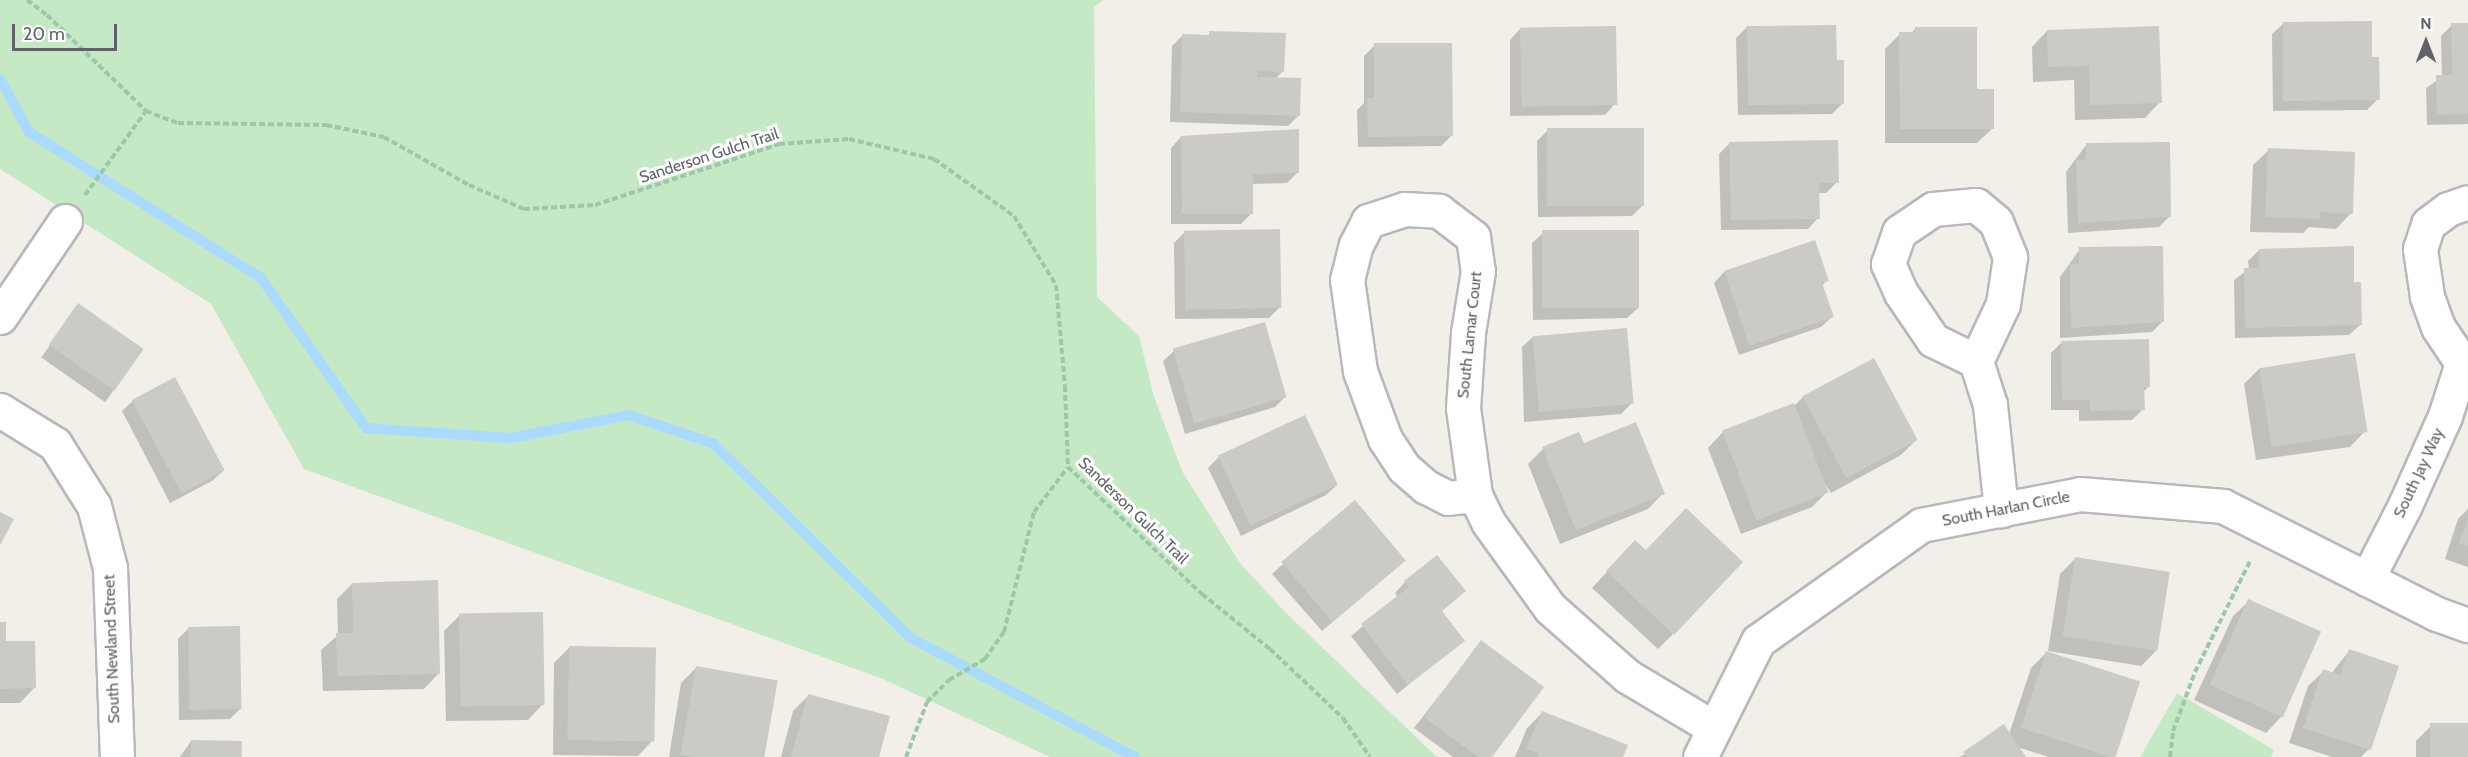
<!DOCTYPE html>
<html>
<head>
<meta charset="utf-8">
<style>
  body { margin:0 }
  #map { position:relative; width:2468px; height:757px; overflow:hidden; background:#f1efe8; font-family:Cabin,sans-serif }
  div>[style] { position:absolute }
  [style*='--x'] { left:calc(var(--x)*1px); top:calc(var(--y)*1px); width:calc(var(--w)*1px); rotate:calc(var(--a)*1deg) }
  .green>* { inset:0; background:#c5e8c5 }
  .shadow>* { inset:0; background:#0003; transform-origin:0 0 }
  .stream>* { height:10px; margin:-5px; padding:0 5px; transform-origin:5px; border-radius:5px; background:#aadaff }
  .building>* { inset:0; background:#cccac5; transform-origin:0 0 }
  .path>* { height:4px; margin-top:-2px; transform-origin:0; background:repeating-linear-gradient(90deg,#9cc7a9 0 6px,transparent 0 9px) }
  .roads { filter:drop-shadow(2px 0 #b5b8bc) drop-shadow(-2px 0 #b5b8bc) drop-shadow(0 2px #b5b8bc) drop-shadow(0 -2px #b5b8bc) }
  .minor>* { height:33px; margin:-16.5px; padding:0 16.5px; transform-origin:16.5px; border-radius:16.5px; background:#fff }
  span { translate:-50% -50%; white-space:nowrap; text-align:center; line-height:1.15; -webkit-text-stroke:6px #fff; paint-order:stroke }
  .street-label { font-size:16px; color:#5f6368 }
  .north { position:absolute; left:2396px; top:12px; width:60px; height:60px; -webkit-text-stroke:4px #fff; paint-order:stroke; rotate:0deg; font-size:16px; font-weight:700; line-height:24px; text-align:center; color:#5f6368 }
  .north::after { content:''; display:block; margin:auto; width:21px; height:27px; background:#5f6368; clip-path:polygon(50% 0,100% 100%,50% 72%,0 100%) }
  .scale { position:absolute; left:12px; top:24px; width:105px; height:27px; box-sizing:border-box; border:3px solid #5f6368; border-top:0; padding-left:8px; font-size:18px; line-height:21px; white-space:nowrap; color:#5f6368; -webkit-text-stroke:4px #fff; paint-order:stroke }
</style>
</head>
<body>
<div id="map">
  <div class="green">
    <i style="clip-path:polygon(0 0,1103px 0,1094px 7px,1097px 297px,1139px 336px,1154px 397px,1182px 471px,1240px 563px,1285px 612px,1437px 757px,1050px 757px,883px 679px,304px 469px,211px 304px,0 169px)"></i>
    <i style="clip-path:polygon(2177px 693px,2274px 750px,2271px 757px,2140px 757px)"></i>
  </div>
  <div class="shadow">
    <i style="clip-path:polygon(2283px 24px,2371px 58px,2378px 99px,2367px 110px,2273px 111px,2272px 34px)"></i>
    <i style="clip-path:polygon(2452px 25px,2468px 25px,2468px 124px,2427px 125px,2426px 88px,2442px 77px,2441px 36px)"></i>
    <i style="clip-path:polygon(1747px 27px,1835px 62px,1843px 103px,1832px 114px,1738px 115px,1736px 38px)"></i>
    <i style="clip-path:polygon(1916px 28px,1976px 90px,1993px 128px,1977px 143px,1885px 143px,1885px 49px,1900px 34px,1910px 34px)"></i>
    <i style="clip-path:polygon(1520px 29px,1615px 104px,1605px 115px,1510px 116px,1510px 40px)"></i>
    <i style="clip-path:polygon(2047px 31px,2160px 102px,2145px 118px,2075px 120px,2074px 80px,2033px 82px,2032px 47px)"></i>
    <i style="clip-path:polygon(1183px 35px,1283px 71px,1275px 79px,1299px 115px,1288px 126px,1170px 122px,1172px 46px)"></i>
    <i style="clip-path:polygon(1375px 45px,1451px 136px,1441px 146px,1358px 147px,1357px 110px,1364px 103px,1364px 56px)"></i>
    <i style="clip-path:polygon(1548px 130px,1643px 205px,1632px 216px,1538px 217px,1537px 141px)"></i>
    <i style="clip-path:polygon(1181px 137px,1298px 172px,1287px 183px,1252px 184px,1252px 213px,1241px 224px,1171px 224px,1171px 148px)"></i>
    <i style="clip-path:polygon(1730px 143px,1837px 182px,1826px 193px,1818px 193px,1818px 218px,1808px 229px,1721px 230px,1719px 154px)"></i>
    <i style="clip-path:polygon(2087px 144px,2170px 216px,2159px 227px,2068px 233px,2066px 172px)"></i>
    <i style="clip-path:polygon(2269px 150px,2351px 213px,2336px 229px,2309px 227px,2303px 233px,2250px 232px,2253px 165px)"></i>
    <i style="clip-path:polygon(1185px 232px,1280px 307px,1269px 318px,1175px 319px,1174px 243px)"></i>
    <i style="clip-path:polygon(1543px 233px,1638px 308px,1627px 318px,1533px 320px,1532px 243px)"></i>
    <i style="clip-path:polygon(1814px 242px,1827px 280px,1822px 286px,1832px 317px,1821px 327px,1739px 355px,1714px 283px,1724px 272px)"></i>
    <i style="clip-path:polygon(2080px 249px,2163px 321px,2152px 332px,2060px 338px,2060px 277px)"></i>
    <i style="clip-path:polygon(2259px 250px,2352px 283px,2360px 325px,2349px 335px,2235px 338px,2234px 280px,2249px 269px,2248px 261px)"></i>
    <i style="left:78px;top:305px;width:78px;height:64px;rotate:35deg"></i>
    <i style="clip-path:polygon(1533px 337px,1632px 403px,1621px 414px,1524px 422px,1522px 347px)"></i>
    <i style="clip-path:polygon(2061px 343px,2148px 387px,2143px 392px,2143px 409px,2132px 420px,2079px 421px,2079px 410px,2051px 410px,2051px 353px)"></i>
    <i style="clip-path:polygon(1174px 351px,1286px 396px,1275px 407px,1185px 434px,1163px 361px)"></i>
    <i style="clip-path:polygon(2260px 368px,2365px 431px,2350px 447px,2256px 460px,2244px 384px)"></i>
    <i style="clip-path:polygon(1803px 397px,1916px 440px,1901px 455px,1831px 493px,1824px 483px,1827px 492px,1812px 507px,1741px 534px,1708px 448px,1723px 432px,1794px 406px)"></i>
    <i style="clip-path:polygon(133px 401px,223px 471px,212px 481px,170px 503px,122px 411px)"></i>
    <i style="clip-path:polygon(1583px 445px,1663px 493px,1648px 509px,1560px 544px,1528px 464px,1543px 449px)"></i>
    <i style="clip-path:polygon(1219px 457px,1337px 485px,1326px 495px,1241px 536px,1208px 468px)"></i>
    <i style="clip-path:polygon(2468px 509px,2468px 567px,2445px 559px,2458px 519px)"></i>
    <i style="clip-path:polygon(1620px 558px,1673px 634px,1658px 649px,1592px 588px)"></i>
    <i style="clip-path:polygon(2076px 558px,2156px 651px,2141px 666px,2048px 651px,2060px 574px)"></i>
    <i style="clip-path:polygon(1283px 564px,1394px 570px,1322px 631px,1272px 574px)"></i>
    <i style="clip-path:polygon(1405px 582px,1464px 591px,1441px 612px,1463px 640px,1397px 694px,1351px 636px,1398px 597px,1395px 593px)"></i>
    <i style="clip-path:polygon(352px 584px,439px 673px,424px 689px,323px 691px,321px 650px,338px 635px,337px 599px)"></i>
    <i style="clip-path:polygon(2249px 601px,2281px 717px,2266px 733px,2194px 700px,2233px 616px)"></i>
    <i style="clip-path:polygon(459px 616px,543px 704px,528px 720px,446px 721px,444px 631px)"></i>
    <i style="clip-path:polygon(0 624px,5px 643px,35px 687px,20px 703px,0 703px)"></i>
    <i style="clip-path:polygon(188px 629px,241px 708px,230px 719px,179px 720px,178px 639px)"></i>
    <i style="clip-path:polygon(1481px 642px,1490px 757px,1453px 757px,1414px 728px)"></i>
    <i style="clip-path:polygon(570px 647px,653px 740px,638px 756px,553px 755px,554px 663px)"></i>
    <i style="clip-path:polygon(2349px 651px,2369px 749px,2361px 757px,2332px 757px,2289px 743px,2308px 686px,2324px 671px,2331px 674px)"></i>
    <i style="clip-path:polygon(2046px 653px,2138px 683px,2114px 757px,2049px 757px,2017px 747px,2024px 757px,1959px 757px,2009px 734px,2031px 668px)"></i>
    <i style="clip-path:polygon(697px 667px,777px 681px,764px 757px,669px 757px,681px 683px)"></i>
    <i style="clip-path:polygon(808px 696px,878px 757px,781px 757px,793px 711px)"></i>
    <i style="clip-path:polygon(1543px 712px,1621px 757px,1515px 757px,1527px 728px)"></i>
    <i style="clip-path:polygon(2468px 725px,2468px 757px,2416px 757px,2416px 741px,2431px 726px)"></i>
    <i style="clip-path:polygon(191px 741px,241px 757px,180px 757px)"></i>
  </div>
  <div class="stream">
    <i style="--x:0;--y:79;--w:60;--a:61.3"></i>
    <i style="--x:29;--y:132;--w:274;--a:32.2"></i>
    <i style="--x:261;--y:278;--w:183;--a:55"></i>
    <i style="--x:366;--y:428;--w:144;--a:4"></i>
    <i style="--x:510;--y:438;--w:121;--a:-10.9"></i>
    <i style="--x:629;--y:415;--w:90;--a:18.8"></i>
    <i style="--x:714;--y:444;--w:276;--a:44.6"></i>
    <i style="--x:911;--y:638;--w:254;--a:28"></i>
  </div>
  <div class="building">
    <i style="clip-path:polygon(2372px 21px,2372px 57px,2379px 57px,2380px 100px,2283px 101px,2283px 22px)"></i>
    <i style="clip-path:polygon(2451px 23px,2468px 23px,2468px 114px,2437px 115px,2436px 75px,2452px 75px)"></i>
    <i style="clip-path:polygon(1836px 25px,1837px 60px,1844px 60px,1844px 104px,1748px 105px,1747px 26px)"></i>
    <i style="left:1616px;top:26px;width:79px;height:96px;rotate:89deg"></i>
    <i style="clip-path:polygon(2159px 26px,2162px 103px,2090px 105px,2089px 66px,2048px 67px,2047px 30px)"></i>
    <i style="clip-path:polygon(1915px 27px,1977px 27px,1977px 89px,1994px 89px,1994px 129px,1900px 129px,1899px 32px,1915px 32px)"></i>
    <i style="clip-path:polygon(1209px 31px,1286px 33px,1284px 72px,1257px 71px,1257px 77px,1301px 78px,1300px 116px,1180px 112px,1182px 34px,1209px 35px)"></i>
    <i style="clip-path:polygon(1374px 43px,1452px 43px,1453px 136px,1368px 137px,1367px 98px,1374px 98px)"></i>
    <i style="left:1644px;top:128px;width:78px;height:97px;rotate:90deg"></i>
    <i style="clip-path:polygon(1299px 129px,1299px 173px,1253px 174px,1253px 214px,1182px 214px,1181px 136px)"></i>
    <i style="clip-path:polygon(1838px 140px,1839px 183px,1819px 183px,1820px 219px,1731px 220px,1729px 142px)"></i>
    <i style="clip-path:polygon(2170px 142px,2171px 217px,2078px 223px,2076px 160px,2086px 160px,2086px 143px)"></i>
    <i style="clip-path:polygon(2268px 148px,2355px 152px,2353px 214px,2320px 212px,2320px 219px,2265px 217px)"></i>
    <i style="left:1280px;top:229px;width:79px;height:96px;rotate:89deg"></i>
    <i style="left:1639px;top:230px;width:78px;height:97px;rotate:90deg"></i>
    <i style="clip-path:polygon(1815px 240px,1829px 281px,1822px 283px,1834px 317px,1749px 346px,1724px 271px)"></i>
    <i style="clip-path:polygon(2163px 246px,2164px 322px,2071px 328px,2070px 264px,2079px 264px,2079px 247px)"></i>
    <i style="clip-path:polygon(2354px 246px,2354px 282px,2361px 282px,2362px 325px,2245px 328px,2244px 268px,2259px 268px,2259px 249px)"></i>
    <i style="left:78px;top:303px;width:80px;height:51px;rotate:35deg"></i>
    <i style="left:1265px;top:322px;width:78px;height:96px;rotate:74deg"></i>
    <i style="left:1627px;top:328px;width:76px;height:95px;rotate:85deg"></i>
    <i style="clip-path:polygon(2149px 339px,2150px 387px,2144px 387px,2145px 410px,2090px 411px,2090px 400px,2062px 400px,2061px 341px)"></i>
    <i style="left:2355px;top:353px;width:80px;height:97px;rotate:81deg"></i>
    <i style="left:1874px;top:358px;width:93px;height:81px;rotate:62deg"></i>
    <i style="left:175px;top:377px;width:106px;height:49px;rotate:62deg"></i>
    <i style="left:1794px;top:403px;width:96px;height:77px;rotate:69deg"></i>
    <i style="left:1305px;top:415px;width:77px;height:96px;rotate:65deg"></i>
    <i style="clip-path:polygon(1636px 422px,1665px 494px,1576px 530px,1542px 447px,1579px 432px,1584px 443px)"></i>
    <i style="left:1355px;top:500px;width:79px;height:96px;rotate:50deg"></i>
    <i style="clip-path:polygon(1686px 508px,1743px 562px,1674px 635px,1606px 571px,1635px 540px,1646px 550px)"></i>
    <i style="clip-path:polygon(0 512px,14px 519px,0 545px)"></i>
    <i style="clip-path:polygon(2468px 518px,2468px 546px,2459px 543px)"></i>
    <i style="clip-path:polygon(1437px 555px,1466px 591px,1442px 611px,1465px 641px,1408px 685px,1361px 624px,1409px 587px,1404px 581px)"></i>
    <i style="left:2075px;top:557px;width:96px;height:80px;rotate:9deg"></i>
    <i style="clip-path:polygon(438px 580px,440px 674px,337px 676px,336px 633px,353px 633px,352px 583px)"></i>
    <i style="left:2248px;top:599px;width:80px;height:94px;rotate:24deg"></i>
    <i style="left:543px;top:612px;width:93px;height:84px;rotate:89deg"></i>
    <i style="clip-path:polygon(0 622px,6px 622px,6px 641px,35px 641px,36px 688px,0 689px)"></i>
    <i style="left:240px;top:626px;width:83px;height:52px;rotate:89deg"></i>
    <i style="clip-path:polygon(1481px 640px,1544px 687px,1492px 757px,1478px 757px,1424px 717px)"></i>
    <i style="left:569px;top:646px;width:87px;height:94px;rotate:1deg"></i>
    <i style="clip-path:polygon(2349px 649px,2399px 666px,2371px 750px,2303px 728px,2323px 669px,2340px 675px)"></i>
    <i style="left:2046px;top:651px;width:99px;height:81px;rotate:18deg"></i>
    <i style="left:696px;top:666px;width:83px;height:90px;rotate:10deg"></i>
    <i style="clip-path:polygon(808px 694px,890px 716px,879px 757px,791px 757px)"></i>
    <i style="clip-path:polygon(1542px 711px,1628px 745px,1623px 757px,1537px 757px,1539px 754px,1526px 749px)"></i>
    <i style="left:2468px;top:723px;width:34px;height:38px;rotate:90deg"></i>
    <i style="clip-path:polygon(2004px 724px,2026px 757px,1966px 757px,1963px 752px)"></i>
    <i style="left:191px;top:740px;width:51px;height:17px;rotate:1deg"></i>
  </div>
  <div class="path">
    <i style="--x:27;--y:0;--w:25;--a:37"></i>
    <i style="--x:47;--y:15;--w:138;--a:44.1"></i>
    <i style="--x:146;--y:111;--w:34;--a:21"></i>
    <i style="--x:178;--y:123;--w:148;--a:0.8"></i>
    <i style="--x:326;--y:125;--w:59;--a:11.7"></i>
    <i style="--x:384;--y:137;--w:98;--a:29.5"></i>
    <i style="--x:469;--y:185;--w:60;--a:23.6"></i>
    <i style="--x:524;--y:209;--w:71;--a:-3.2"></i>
    <i style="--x:595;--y:205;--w:194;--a:-18.3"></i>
    <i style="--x:779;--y:144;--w:70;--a:-4.1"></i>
    <i style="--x:849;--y:139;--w:87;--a:13.2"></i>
    <i style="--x:934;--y:159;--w:98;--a:35.5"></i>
    <i style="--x:1014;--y:216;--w:81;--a:58.7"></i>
    <i style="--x:1056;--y:285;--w:101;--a:84.9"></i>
    <i style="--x:1065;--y:386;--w:81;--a:87.9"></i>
    <i style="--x:1068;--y:467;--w:185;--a:43.5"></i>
    <i style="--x:1202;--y:594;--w:87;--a:39"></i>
    <i style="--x:1270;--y:649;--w:100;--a:43.4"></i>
    <i style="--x:1343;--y:718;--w:47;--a:55.3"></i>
    <i style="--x:85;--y:195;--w:104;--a:-54"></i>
    <i style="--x:906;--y:757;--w:59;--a:-69.1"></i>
    <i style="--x:927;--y:702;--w:31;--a:-45"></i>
    <i style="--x:949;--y:680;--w:42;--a:-30.3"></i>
    <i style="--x:985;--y:659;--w:33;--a:-55"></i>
    <i style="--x:1004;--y:632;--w:124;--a:-76"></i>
    <i style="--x:1034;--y:512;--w:56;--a:-52.9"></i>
    <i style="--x:2170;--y:757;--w:26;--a:-83"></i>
    <i style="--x:2173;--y:731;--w:63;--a:-69.6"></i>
    <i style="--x:2195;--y:672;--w:126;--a:-63.6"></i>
  </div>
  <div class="roads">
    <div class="minor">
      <i style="--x:0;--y:317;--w:116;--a:-55.9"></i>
      <i style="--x:1976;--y:361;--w:48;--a:-154"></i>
      <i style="--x:1933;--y:340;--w:57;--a:-124.2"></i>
      <i style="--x:1901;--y:293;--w:32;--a:-114"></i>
      <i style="--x:1888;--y:264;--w:34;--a:-71"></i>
      <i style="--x:1899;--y:232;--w:41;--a:-34.1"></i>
      <i style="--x:1933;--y:209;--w:43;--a:-5.3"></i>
      <i style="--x:1976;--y:205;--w:26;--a:40"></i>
      <i style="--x:1996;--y:222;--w:38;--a:68"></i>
      <i style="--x:2010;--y:257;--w:48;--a:98.5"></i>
      <i style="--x:2003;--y:304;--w:63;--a:115.3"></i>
      <i style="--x:1976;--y:361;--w:46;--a:72.3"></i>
      <i style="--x:1990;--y:405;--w:106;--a:84"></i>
      <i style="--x:2462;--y:363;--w:43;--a:-123.7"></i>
      <i style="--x:2438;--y:327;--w:33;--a:-110"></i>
      <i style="--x:2427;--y:296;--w:48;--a:-98.5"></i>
      <i style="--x:2420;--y:249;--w:26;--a:-72"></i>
      <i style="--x:2428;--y:224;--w:25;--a:-37"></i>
      <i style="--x:2448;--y:209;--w:21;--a:-19"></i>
      <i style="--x:0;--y:410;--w:65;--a:31.7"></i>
      <i style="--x:55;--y:444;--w:73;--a:57.8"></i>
      <i style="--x:94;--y:506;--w:64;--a:75.5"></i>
      <i style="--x:110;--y:568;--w:189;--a:87.9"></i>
      <i style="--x:1475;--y:495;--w:27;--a:174"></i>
      <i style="--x:1448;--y:498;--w:25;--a:-153"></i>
      <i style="--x:1426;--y:487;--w:29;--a:-139"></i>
      <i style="--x:1404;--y:468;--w:35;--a:-123"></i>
      <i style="--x:1385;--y:439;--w:72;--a:-110.2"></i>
      <i style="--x:1360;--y:371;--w:92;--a:-98.1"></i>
      <i style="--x:1347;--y:280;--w:36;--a:-76"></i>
      <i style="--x:1356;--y:245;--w:27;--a:-63"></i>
      <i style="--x:1368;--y:221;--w:38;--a:-18"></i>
      <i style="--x:1404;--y:209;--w:35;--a:3"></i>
      <i style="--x:1439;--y:211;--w:43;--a:37.4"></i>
      <i style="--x:1473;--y:237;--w:34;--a:82"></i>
      <i style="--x:1478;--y:271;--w:63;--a:99.2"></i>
      <i style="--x:1468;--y:333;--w:75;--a:93.8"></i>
      <i style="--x:1463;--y:408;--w:88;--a:82.1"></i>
      <i style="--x:1475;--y:495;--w:30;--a:64"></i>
      <i style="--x:1488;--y:522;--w:106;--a:54.2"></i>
      <i style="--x:1550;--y:608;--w:103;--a:41.4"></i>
      <i style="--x:1627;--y:676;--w:101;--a:30.9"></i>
      <i style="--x:2367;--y:579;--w:83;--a:-62.8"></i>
      <i style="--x:2405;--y:505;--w:98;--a:-65.8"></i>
      <i style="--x:2445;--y:416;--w:56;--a:-72.2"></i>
      <i style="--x:2462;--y:363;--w:8;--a:-40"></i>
      <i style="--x:1700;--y:757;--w:130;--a:-63.4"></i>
      <i style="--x:1758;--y:641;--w:200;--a:-35.4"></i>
      <i style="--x:1921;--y:525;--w:162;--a:-11"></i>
      <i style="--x:2080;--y:494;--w:144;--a:4.8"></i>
      <i style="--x:2223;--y:506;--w:240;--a:26.8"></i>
      <i style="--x:2437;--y:614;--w:33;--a:20"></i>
    </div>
  </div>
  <div class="street-label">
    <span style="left:709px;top:156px;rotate:-18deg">Sanderson Gulch Trail</span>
    <span style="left:1470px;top:335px;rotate:-84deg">South Lamar Court</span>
    <span style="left:2419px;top:473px;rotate:-65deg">South Jay Way</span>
    <span style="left:2006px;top:509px;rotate:-11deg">South Harlan Circle</span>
    <span style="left:1133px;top:511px;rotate:44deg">Sanderson Gulch Trail</span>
    <span style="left:112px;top:649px;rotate:-92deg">South Newland Street</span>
  </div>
  <div class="north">N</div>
  <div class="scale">20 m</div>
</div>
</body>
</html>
